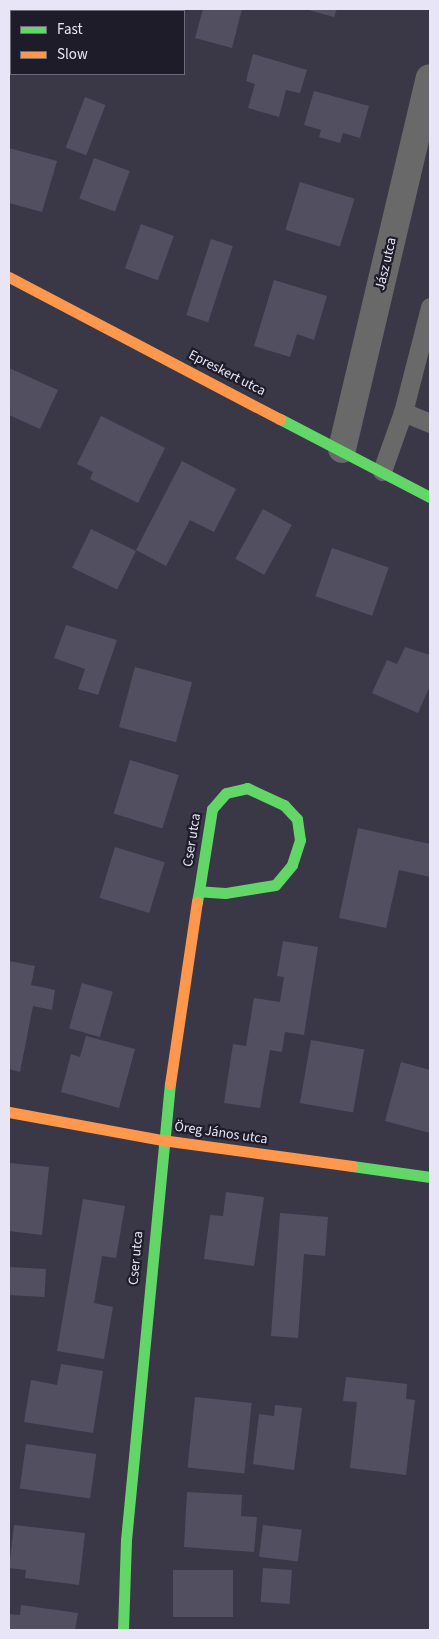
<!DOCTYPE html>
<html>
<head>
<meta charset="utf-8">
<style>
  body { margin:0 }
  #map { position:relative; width:439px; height:1639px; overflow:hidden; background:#3a3846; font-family:"Source Sans 3",sans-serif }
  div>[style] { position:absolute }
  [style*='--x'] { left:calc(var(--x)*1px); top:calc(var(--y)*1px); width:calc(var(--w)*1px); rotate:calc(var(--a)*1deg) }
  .building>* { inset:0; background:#525060; transform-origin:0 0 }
  .lane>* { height:19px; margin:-9.5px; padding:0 9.5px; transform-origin:9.5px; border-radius:9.5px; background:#686968 }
  .street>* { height:28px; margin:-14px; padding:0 14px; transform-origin:14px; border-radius:14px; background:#686968 }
  .fast>* { height:11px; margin:-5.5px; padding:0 5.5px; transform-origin:5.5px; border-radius:5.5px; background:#63d668 }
  .slow>* { height:11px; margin:-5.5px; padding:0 5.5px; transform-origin:5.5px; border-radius:5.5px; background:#ff974d }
  span { translate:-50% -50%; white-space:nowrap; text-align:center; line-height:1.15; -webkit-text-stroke:4.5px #1e1c28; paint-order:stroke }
  .street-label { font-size:14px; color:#e8e6f6 }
  .frame { position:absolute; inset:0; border:10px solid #e8e6f6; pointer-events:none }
  .legend { position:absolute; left:10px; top:10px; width:175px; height:65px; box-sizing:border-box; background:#1e1c28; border:1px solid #6f6d7a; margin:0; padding:6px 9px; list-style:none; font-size:15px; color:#e8e6f6 }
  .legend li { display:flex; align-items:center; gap:10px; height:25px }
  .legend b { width:25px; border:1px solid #6f6d7a }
</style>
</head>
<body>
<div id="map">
  <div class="building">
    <i style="clip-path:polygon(203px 9px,242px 9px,232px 48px,195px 38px)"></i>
    <i style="clip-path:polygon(305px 9px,337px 9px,334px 17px)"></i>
    <i style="clip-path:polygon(253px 54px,307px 70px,300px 93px,286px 90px,279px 117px,248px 108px,255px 84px,246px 81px)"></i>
    <i style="clip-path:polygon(314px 91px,369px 106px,360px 138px,343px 133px,340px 143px,319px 137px,321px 130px,304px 125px)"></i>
    <i style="left:85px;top:97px;width:22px;height:54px;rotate:21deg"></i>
    <i style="clip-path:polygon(9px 148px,57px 161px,42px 212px,9px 203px)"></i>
    <i style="left:94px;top:158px;width:38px;height:43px;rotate:20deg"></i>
    <i style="left:300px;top:182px;width:57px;height:50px;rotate:17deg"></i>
    <i style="left:141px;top:224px;width:35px;height:47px;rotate:20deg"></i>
    <i style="left:211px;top:239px;width:23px;height:80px;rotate:18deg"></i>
    <i style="clip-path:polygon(274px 280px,327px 296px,314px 340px,297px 334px,290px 357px,254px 346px)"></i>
    <i style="clip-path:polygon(9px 368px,58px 390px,40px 429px,9px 415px)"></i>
    <i style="clip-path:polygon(101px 416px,165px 448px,138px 503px,90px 479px,93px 472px,77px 464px)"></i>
    <i style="clip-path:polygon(182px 461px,236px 489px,214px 532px,190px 520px,166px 566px,136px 550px)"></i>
    <i style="left:263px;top:509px;width:33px;height:57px;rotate:29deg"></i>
    <i style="left:91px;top:529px;width:50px;height:43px;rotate:26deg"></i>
    <i style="left:332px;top:548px;width:60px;height:51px;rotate:19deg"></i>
    <i style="clip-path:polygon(66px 625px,117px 640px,98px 695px,78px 689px,85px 669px,54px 658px)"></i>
    <i style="clip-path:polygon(405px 647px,430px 655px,430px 686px,418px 713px,372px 693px,387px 660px,397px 664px)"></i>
    <i style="left:135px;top:667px;width:59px;height:62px;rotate:15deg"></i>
    <i style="left:130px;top:760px;width:51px;height:56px;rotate:17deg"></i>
    <i style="clip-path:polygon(358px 828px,430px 844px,430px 877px,399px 870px,386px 928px,339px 918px)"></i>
    <i style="left:115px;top:847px;width:52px;height:53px;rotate:17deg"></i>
    <i style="clip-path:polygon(283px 941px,318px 947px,304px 1035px,285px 1032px,282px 1052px,270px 1050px,260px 1108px,224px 1103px,233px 1044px,246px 1046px,254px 998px,280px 1002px,284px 977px,277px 976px)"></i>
    <i style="clip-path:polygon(9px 961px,35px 966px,31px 985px,55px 990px,52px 1010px,33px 1006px,20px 1072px,9px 1069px)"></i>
    <i style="left:82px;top:983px;width:32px;height:47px;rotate:16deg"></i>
    <i style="clip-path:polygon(86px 1036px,135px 1049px,119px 1108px,61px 1092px,71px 1054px,80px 1057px)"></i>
    <i style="left:311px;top:1040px;width:54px;height:64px;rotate:10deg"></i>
    <i style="clip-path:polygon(401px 1062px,430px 1070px,430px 1133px,385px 1121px)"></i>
    <i style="clip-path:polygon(9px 1163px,49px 1167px,42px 1235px,9px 1231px)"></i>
    <i style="clip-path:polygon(226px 1192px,264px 1197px,254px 1266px,204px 1259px,210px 1215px,223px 1216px)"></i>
    <i style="clip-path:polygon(83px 1199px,125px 1206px,116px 1258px,102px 1256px,94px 1303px,113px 1307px,104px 1359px,57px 1351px)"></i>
    <i style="clip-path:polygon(280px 1213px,328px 1217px,325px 1256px,304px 1254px,298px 1338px,271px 1336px)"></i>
    <i style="left:9px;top:1267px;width:37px;height:28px;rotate:3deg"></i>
    <i style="clip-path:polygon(61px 1364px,103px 1371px,93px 1433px,24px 1422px,31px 1380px,57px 1385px)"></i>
    <i style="clip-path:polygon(346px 1377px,407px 1384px,406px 1399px,415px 1400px,406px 1475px,350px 1468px,357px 1402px,343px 1401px)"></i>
    <i style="left:195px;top:1397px;width:57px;height:71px;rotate:6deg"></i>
    <i style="clip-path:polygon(275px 1405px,302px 1408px,294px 1470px,253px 1464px,259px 1414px,274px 1416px)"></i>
    <i style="left:26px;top:1444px;width:71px;height:45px;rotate:8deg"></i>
    <i style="clip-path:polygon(187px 1492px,242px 1495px,241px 1516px,257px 1517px,254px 1552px,184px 1547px)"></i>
    <i style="clip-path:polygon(14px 1525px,85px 1533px,79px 1585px,25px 1578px,26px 1570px,9px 1568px)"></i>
    <i style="left:263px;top:1525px;width:39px;height:32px;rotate:7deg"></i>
    <i style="left:263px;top:1568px;width:29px;height:34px;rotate:4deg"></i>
    <i style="left:173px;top:1570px;width:60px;height:47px"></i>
    <i style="clip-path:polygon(21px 1605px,78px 1613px,75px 1630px,9px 1630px,9px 1614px,20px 1615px)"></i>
  </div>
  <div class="lane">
    <i style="--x:430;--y:307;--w:108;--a:104.4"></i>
    <i style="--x:403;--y:412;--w:29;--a:22"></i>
    <i style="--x:382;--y:471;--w:63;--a:-70.4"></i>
  </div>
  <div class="street">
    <i style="--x:342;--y:449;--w:381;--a:-76.7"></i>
  </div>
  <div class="fast">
    <i style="--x:280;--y:419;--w:169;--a:27.5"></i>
    <i style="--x:197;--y:902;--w:11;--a:-80"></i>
    <i style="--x:199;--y:891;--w:83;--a:-81"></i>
    <i style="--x:212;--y:809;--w:21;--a:-49"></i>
    <i style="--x:226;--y:793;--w:22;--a:-13"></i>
    <i style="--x:247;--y:788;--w:41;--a:24.7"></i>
    <i style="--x:284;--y:805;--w:19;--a:47"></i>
    <i style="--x:297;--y:819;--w:21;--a:82"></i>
    <i style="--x:300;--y:840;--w:26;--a:108"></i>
    <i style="--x:292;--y:865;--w:26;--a:130"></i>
    <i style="--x:275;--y:885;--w:51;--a:170.9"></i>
    <i style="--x:225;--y:893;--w:26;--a:-176"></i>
    <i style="--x:352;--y:1166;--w:79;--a:8"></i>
    <i style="--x:123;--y:1630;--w:90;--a:-88.1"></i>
    <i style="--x:126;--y:1540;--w:458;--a:-84.5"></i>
  </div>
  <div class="slow">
    <i style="--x:9;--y:277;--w:306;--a:27.7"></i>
    <i style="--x:170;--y:1084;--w:184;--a:-81.6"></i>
    <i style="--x:9;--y:1112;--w:156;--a:10.4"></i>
    <i style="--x:162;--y:1140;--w:192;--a:7.8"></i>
  </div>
  <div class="street-label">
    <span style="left:386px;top:264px;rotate:-77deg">Jász utca</span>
    <span style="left:227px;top:373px;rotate:27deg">Epreskert utca</span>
    <span style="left:192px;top:840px;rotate:-81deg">Cser utca</span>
    <span style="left:221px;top:1133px;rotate:8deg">Öreg János utca</span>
    <span style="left:136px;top:1258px;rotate:-85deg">Cser utca</span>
  </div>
  <div class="frame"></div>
  <ul class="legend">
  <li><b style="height:6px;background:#63d668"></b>Fast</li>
  <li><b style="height:6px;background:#ff974d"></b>Slow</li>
  </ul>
</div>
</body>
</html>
